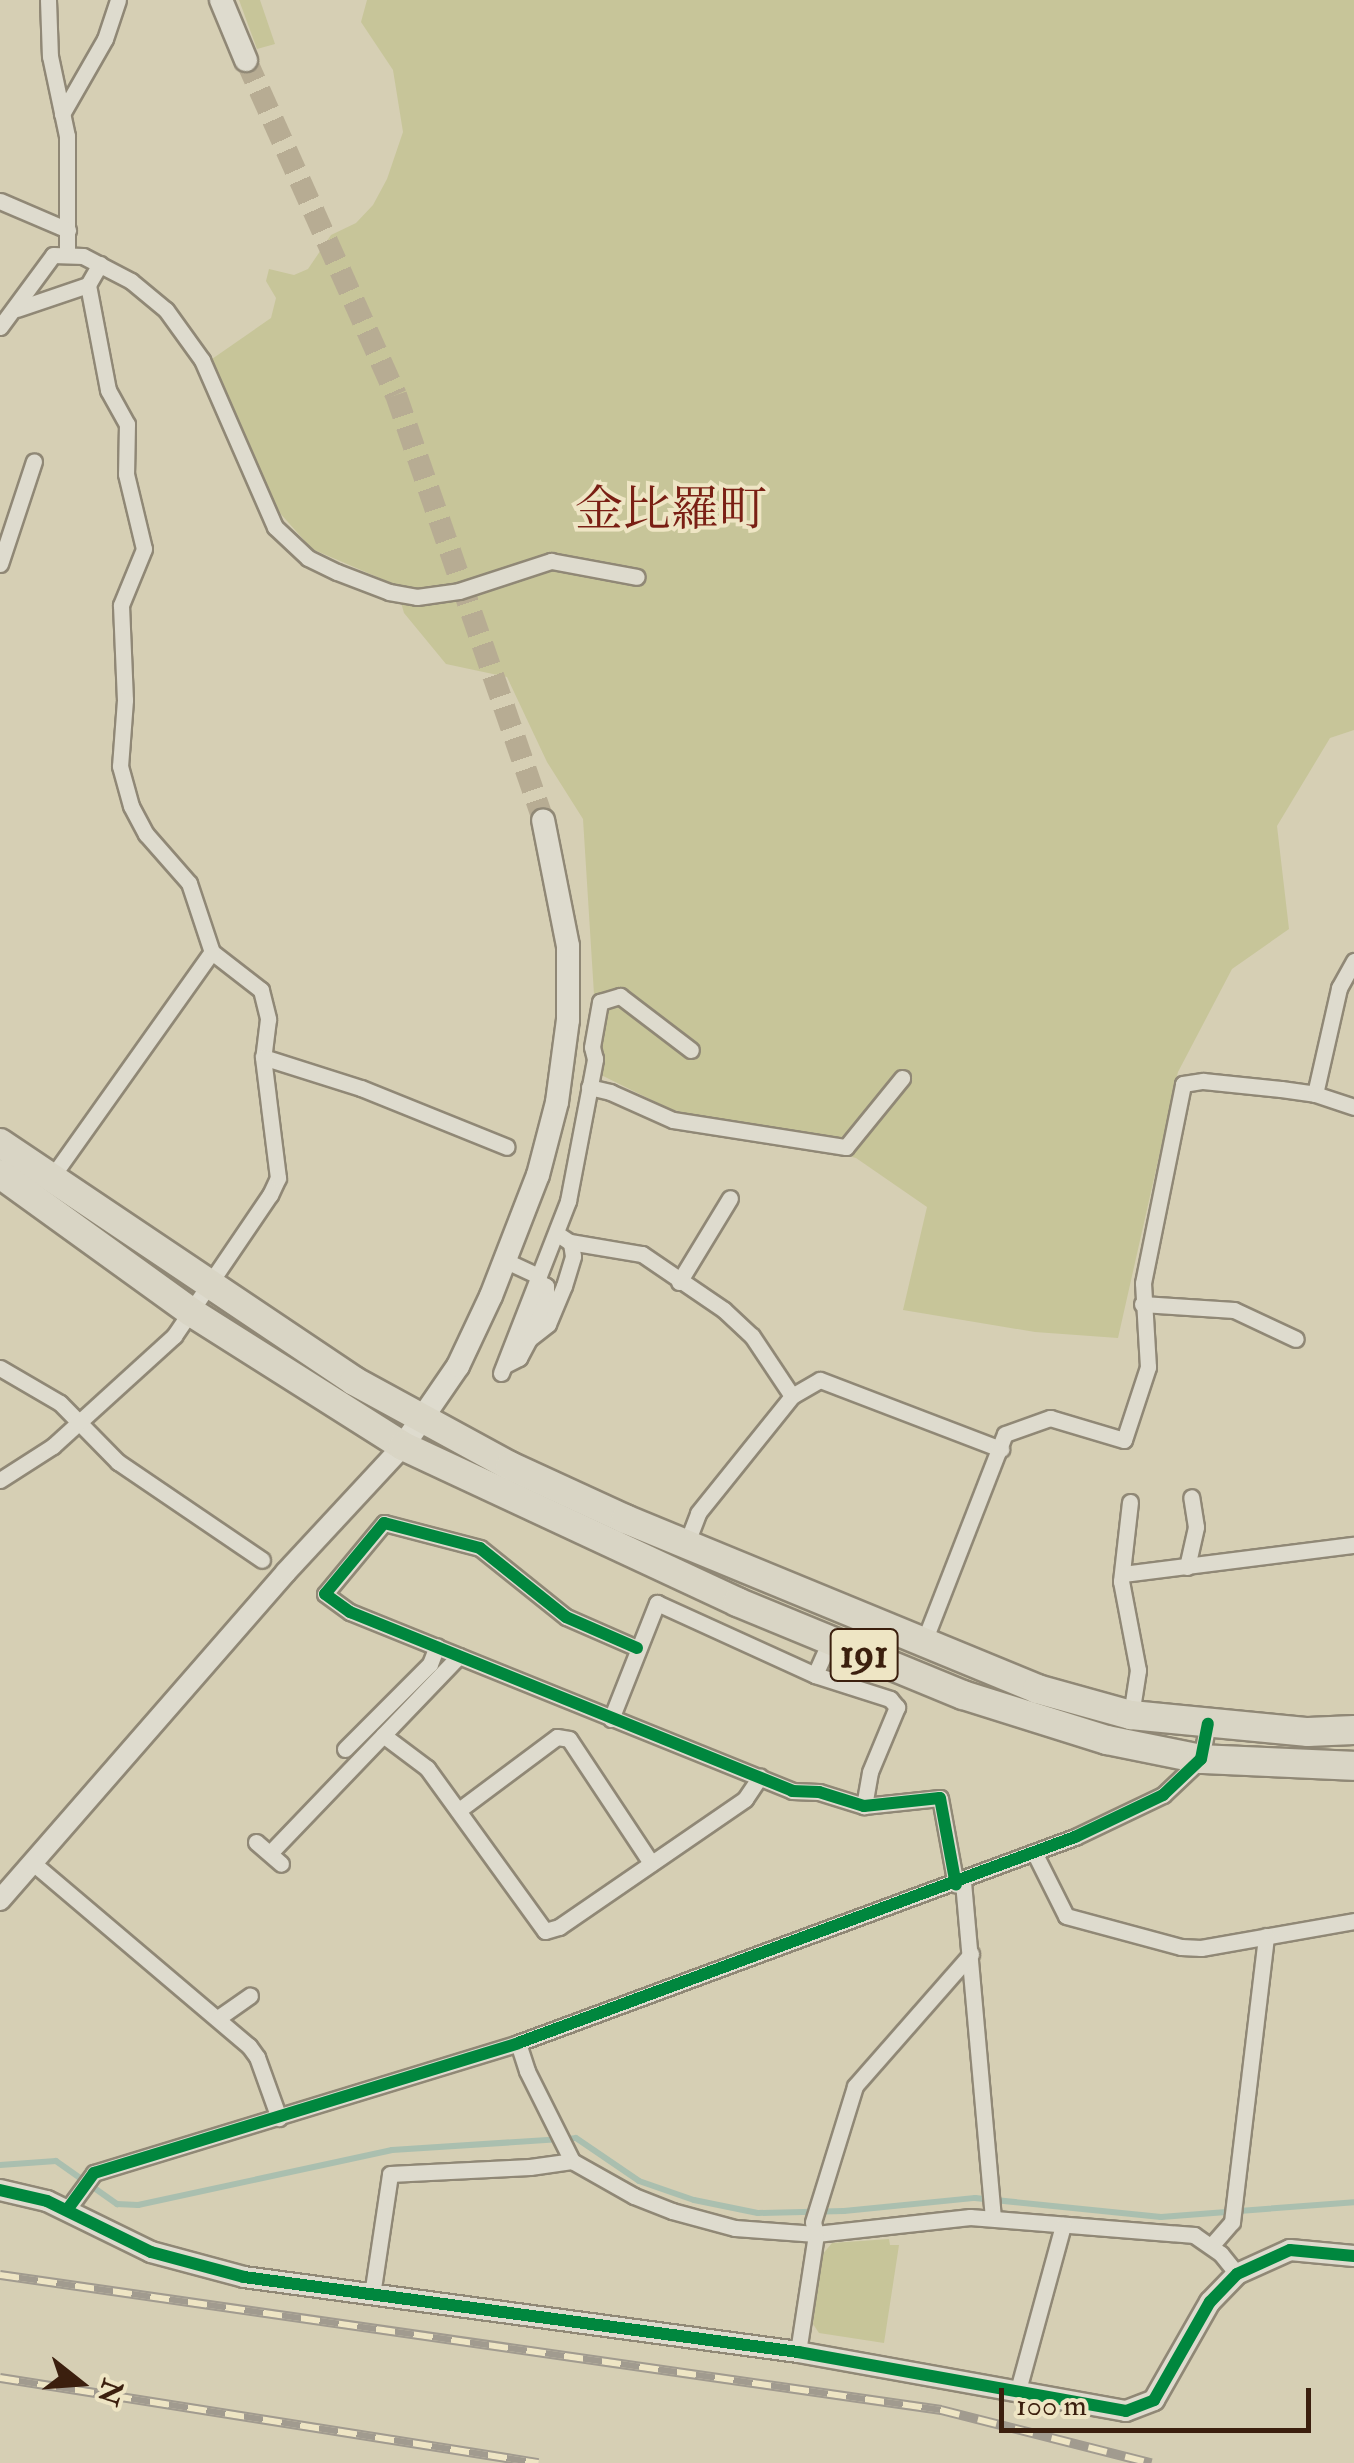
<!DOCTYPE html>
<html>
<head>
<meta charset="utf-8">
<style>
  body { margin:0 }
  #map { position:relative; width:1354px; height:2463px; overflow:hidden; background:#d6cfb4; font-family:"IM FELL Double Pica","Noto Serif JP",serif }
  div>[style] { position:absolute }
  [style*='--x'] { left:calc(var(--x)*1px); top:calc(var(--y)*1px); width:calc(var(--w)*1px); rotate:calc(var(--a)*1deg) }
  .green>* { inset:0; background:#c7c599 }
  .stream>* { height:6px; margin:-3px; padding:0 3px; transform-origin:3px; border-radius:3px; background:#aabfaf }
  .secondary-tunnel>* { height:22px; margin-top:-11px; transform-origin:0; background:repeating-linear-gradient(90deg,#b7ac93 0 22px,transparent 0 33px) }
  .roads { filter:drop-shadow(2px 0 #908876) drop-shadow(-2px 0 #908876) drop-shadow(0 2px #908876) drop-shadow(0 -2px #908876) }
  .minor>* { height:15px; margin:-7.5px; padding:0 7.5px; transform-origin:7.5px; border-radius:7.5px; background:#dedbce }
  .tertiary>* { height:20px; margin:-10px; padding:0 10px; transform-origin:10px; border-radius:10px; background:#dedbce }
  .secondary>* { height:22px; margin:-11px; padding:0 11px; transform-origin:11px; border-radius:11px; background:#dedbce }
  .trunk>* { height:28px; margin:-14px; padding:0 14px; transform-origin:14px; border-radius:14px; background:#d9d5c5 }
  .rail>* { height:10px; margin-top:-5px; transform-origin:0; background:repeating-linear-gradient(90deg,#eee5c4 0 19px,#a19b8f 0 38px); box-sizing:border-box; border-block:2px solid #a19b8f }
  .cycleway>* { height:12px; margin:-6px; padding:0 6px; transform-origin:6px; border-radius:6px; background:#00873e }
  span { translate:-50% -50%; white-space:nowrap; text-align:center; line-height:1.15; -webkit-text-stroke:8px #eee5c4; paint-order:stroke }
  .shield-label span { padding:2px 8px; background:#eee5c4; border:2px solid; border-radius:8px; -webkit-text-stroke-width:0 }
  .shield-label { font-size:40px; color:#3b1f0e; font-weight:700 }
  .quarter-label { font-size:48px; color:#7a1f14 }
  .north { position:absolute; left:30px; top:2333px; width:100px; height:100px; -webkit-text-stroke:8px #eee5c4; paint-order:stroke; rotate:107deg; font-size:28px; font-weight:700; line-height:40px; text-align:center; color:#3b1f0e }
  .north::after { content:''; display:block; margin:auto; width:35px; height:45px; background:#3b1f0e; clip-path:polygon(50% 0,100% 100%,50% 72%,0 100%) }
  .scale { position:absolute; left:999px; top:2388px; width:312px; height:45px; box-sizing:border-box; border:5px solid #3b1f0e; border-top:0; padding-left:12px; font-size:30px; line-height:35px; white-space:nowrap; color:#3b1f0e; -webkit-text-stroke:8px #eee5c4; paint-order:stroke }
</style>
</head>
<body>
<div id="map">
  <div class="green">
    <i style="clip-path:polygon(239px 0,260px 0,275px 44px,257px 49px)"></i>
    <i style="clip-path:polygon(367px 0,1354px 0,1354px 730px,1330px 738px,1277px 826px,1289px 929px,1232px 969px,1178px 1072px,1118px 1338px,1035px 1332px,903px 1310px,927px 1207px,856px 1158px,670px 1109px,599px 1074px,583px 819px,547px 762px,507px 677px,446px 664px,404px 613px,396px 585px,312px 549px,279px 512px,212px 359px,271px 318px,276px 298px,266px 281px,269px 269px,294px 275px,308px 269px,331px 235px,356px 223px,373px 205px,387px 179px,403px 132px,393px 70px,361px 22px)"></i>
    <i style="clip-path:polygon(889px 2239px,890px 2245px,899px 2245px,884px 2343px,819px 2333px,813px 2324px,822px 2255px,832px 2243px)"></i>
  </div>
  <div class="stream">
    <i style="--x:0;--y:2165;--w:56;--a:-4.1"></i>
    <i style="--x:56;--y:2161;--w:75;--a:35.2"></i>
    <i style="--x:117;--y:2204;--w:21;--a:3"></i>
    <i style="--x:138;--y:2205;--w:260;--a:-12.2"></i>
    <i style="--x:392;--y:2150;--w:184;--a:-3.7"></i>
    <i style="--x:576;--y:2138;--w:76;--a:34.3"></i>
    <i style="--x:639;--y:2181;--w:58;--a:19.1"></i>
    <i style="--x:694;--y:2200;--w:65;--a:11.5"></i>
    <i style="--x:758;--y:2213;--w:86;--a:-1.3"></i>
    <i style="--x:844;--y:2211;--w:132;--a:-5.7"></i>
    <i style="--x:975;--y:2198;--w:187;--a:5.8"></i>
    <i style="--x:1161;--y:2217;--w:194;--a:-4.4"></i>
  </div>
  <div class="secondary-tunnel">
    <i style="--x:246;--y:60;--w:367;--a:65.9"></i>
    <i style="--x:396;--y:395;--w:450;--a:70.9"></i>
  </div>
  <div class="roads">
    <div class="minor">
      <i style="--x:48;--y:0;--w:56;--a:88"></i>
      <i style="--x:50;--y:56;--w:82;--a:78"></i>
      <i style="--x:67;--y:136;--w:117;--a:90"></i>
      <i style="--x:62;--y:114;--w:86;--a:-60.2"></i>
      <i style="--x:105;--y:39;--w:41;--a:-71.6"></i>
      <i style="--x:0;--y:201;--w:74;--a:23.1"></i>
      <i style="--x:100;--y:264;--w:24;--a:120"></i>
      <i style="--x:88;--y:285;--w:107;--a:79.2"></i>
      <i style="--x:108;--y:390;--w:39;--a:61"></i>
      <i style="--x:127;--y:424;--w:50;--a:91.1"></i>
      <i style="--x:126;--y:474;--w:77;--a:76.5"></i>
      <i style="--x:144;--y:549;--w:61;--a:112.3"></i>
      <i style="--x:121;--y:605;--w:95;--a:87.6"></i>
      <i style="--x:125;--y:700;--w:66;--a:94.3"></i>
      <i style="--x:120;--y:766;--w:41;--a:74.6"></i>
      <i style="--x:131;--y:806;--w:32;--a:62"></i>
      <i style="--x:146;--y:834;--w:65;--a:48.7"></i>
      <i style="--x:189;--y:883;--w:73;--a:71.6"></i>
      <i style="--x:212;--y:952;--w:62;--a:37.8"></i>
      <i style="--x:261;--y:990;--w:30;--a:76"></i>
      <i style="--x:268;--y:1019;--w:38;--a:97"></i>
      <i style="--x:263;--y:1057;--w:103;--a:17.6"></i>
      <i style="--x:361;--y:1088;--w:157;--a:22"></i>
      <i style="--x:17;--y:309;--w:75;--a:-18.7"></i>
      <i style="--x:0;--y:327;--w:89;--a:-53.6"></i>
      <i style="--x:53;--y:255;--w:30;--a:2"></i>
      <i style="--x:83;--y:256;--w:54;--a:27.5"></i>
      <i style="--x:131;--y:281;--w:45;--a:39.6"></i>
      <i style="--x:166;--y:310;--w:62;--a:54.2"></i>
      <i style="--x:202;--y:360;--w:182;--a:66.4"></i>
      <i style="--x:275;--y:527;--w:45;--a:43.2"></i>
      <i style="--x:308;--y:558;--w:32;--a:26"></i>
      <i style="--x:337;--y:572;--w:56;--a:21"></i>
      <i style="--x:389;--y:592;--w:28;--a:10"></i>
      <i style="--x:417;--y:597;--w:42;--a:-8.1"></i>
      <i style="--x:459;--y:591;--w:97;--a:-18.1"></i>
      <i style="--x:551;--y:561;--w:87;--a:10.5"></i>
      <i style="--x:0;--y:564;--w:108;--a:-71.7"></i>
      <i style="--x:589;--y:1087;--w:22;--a:13"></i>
      <i style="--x:610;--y:1092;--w:69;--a:24"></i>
      <i style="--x:673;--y:1120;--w:175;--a:8.9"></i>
      <i style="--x:846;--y:1147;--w:89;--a:-50.9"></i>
      <i style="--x:1315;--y:1094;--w:109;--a:-77.2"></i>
      <i style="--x:1339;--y:988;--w:31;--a:-61"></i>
      <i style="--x:49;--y:1181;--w:281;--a:-54.6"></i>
      <i style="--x:570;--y:1242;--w:73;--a:9.5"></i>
      <i style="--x:642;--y:1254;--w:99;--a:34.3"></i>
      <i style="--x:724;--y:1310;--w:38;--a:43"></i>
      <i style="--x:752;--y:1336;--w:72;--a:56.3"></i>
      <i style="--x:504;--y:1260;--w:38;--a:25"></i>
      <i style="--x:679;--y:1282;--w:98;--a:-58.7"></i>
      <i style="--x:1142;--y:1304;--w:92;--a:3.7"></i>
      <i style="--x:1234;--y:1310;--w:68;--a:25.1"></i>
      <i style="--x:529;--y:1339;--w:24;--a:-38"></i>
      <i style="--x:548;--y:1324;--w:41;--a:-67.2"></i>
      <i style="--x:564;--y:1286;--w:31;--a:-73"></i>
      <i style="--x:573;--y:1256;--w:13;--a:-99"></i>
      <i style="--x:571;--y:1243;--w:11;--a:-146"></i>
      <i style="--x:505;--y:1365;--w:16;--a:-27"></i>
      <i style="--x:519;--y:1358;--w:21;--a:-62"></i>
      <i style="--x:529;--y:1339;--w:48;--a:-69.3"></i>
      <i style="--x:546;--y:1294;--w:8;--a:-90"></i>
      <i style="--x:546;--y:1286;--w:10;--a:-151"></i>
      <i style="--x:0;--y:1368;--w:69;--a:30.3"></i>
      <i style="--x:60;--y:1403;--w:83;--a:45.5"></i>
      <i style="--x:118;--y:1462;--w:174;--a:34.2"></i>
      <i style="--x:501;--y:1373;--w:185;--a:-68.7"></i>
      <i style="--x:568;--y:1201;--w:145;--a:-79.2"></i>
      <i style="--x:595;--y:1059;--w:12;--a:-104"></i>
      <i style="--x:592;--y:1047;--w:46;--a:-79.9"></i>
      <i style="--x:600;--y:1002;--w:21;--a:-17"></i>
      <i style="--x:620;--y:996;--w:89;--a:37.3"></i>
      <i style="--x:0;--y:1480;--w:63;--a:-32.7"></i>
      <i style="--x:53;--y:1446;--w:164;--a:-42.3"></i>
      <i style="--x:174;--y:1336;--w:171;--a:-55.8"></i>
      <i style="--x:270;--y:1195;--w:19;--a:-65"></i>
      <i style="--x:278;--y:1178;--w:122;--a:-97.1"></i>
      <i style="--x:1130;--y:1502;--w:80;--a:96.5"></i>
      <i style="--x:1121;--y:1581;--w:91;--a:79.2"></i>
      <i style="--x:1138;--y:1670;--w:46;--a:98.8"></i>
      <i style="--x:686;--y:1545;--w:34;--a:-69"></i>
      <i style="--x:698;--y:1513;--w:150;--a:-51.2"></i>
      <i style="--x:792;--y:1396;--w:32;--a:-30"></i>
      <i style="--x:820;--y:1380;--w:194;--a:20.9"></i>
      <i style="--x:1187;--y:1567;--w:41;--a:-77.3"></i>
      <i style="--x:1196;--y:1527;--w:30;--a:-99"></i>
      <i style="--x:1123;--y:1574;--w:233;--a:-7.2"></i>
      <i style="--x:830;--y:1641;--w:37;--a:114"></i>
      <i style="--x:815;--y:1675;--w:79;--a:17.7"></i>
      <i style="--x:890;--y:1699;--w:11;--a:49"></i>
      <i style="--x:897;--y:1707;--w:70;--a:112.6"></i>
      <i style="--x:870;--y:1772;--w:35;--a:100"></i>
      <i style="--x:923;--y:1644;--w:225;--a:-68.7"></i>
      <i style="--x:1005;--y:1434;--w:48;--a:-19.6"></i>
      <i style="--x:1050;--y:1418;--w:77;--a:16.6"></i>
      <i style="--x:1124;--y:1440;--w:77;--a:-71.8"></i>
      <i style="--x:1148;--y:1367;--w:84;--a:-93.4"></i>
      <i style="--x:1143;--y:1283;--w:203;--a:-78.6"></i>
      <i style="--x:1183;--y:1084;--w:20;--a:-9"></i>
      <i style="--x:1203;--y:1081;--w:78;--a:5.9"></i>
      <i style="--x:1281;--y:1089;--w:34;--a:8"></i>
      <i style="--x:1315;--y:1094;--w:41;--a:18.4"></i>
      <i style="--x:637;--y:1648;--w:77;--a:-156.4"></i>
      <i style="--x:566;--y:1617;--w:110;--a:-141.3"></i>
      <i style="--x:480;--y:1548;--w:99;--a:-165.4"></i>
      <i style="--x:384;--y:1523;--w:92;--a:129.7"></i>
      <i style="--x:325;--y:1594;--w:31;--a:36"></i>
      <i style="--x:350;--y:1612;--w:477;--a:22"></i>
      <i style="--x:792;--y:1791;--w:27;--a:2"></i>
      <i style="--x:819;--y:1792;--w:47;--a:17.3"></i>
      <i style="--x:864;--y:1806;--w:76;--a:-6"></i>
      <i style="--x:940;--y:1798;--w:88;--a:79.6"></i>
      <i style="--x:611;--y:1719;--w:125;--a:-68.4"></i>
      <i style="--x:657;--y:1603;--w:174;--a:24.5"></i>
      <i style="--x:383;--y:1735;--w:55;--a:36.9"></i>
      <i style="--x:427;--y:1768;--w:201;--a:54.1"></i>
      <i style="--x:545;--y:1931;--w:15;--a:-16"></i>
      <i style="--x:559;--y:1927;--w:226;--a:-34.5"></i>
      <i style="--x:745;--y:1799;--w:27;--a:-56"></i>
      <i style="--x:345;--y:1749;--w:120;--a:-45"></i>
      <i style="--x:430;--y:1664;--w:19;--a:-69"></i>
      <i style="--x:459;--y:1810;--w:122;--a:-36.7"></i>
      <i style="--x:557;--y:1737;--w:12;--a:9"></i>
      <i style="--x:569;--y:1739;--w:149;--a:56.5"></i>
      <i style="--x:256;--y:1842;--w:33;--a:41"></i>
      <i style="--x:270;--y:1853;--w:273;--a:-46.2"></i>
      <i style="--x:1035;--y:1854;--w:69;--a:63.4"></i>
      <i style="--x:1066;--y:1916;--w:119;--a:15.1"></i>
      <i style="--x:1181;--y:1947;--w:20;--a:3"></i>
      <i style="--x:1201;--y:1948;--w:155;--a:-10"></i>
      <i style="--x:33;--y:1863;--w:283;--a:40.3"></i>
      <i style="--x:249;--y:2046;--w:14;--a:54"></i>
      <i style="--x:257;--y:2057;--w:65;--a:70.2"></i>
      <i style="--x:963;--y:1882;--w:337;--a:84.9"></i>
      <i style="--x:218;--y:2018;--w:39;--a:-35"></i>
      <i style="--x:518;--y:2043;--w:29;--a:72"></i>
      <i style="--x:527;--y:2071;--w:101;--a:63.4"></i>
      <i style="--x:572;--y:2161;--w:71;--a:29.4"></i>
      <i style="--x:634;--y:2196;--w:41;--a:21.5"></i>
      <i style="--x:672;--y:2211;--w:65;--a:15.1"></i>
      <i style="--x:735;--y:2228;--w:81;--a:4.2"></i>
      <i style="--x:816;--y:2234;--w:155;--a:-6.3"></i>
      <i style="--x:970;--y:2217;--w:225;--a:4.6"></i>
      <i style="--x:1194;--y:2235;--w:33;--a:35"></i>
      <i style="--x:1221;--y:2254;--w:26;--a:51"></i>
      <i style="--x:67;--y:2210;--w:46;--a:-53.9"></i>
      <i style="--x:94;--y:2173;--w:443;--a:-17"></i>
      <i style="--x:518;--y:2043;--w:594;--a:-20.3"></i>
      <i style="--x:1075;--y:1837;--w:98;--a:-25.5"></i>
      <i style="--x:1163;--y:1795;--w:52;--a:-43.5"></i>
      <i style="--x:1201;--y:1759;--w:36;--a:-79"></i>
      <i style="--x:1211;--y:2246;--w:32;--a:-49"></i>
      <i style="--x:1232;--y:2222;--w:288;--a:-83.2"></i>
      <i style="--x:372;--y:2295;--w:122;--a:-81.5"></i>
      <i style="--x:390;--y:2174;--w:140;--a:-2.9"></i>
      <i style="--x:530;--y:2167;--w:42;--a:-8.1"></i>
      <i style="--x:798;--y:2352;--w:119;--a:-81.3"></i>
      <i style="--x:816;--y:2234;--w:12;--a:-104"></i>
      <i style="--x:813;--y:2222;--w:142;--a:-72.8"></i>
      <i style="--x:855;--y:2086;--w:176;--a:-48.7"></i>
      <i style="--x:1018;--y:2390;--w:171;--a:-74.7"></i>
    </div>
    <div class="tertiary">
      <i style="--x:0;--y:1900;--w:435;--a:-48.9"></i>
      <i style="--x:286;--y:1572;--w:172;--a:-47.1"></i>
      <i style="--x:0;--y:2190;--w:48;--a:13.2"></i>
      <i style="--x:47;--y:2201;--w:116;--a:26.1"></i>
      <i style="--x:151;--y:2252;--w:96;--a:15"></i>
      <i style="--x:244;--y:2277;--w:559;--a:7.71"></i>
      <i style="--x:798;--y:2352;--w:333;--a:10.2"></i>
      <i style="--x:1126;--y:2411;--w:30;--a:-21"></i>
      <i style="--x:1154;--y:2400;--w:113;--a:-60.3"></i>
      <i style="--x:1210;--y:2302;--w:39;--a:-46"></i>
      <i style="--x:1237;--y:2274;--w:58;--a:-24.4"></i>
      <i style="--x:1290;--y:2250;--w:64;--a:5.4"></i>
    </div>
    <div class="secondary">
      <i style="--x:221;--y:0;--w:65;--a:67.4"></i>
      <i style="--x:403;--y:1446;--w:97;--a:-55.5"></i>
      <i style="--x:458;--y:1366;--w:77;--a:-64.8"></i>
      <i style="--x:491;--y:1296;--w:130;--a:-68.8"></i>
      <i style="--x:538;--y:1175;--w:75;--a:-75.4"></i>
      <i style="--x:557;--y:1102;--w:83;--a:-82.4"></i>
      <i style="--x:568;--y:1020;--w:74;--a:-90"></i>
      <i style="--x:568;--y:946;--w:128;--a:-101.2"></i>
    </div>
    <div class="trunk">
      <i style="--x:0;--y:1143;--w:427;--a:33.9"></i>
      <i style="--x:354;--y:1381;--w:178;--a:28.6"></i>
      <i style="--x:510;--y:1466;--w:127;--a:24.7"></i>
      <i style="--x:625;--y:1519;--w:446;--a:22.4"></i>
      <i style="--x:1037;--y:1689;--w:98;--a:15.5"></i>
      <i style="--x:1131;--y:1715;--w:178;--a:5.5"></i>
      <i style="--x:1308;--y:1732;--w:46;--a:-2.5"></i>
      <i style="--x:0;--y:1174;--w:236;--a:35.8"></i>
      <i style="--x:191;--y:1312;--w:251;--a:32.3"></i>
      <i style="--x:403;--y:1446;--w:369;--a:25"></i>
      <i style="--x:737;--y:1602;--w:244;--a:22.4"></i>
      <i style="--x:963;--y:1695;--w:151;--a:17.4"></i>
      <i style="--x:1107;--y:1740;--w:96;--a:11.4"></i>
      <i style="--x:1201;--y:1759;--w:153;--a:2.6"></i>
    </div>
  </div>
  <div class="rail">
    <i style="--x:0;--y:2275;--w:951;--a:8.16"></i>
    <i style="--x:941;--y:2410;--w:217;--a:14.2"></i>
    <i style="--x:0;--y:2378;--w:545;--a:8.98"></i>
  </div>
  <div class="cycleway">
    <i style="--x:637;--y:1648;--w:77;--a:-156.4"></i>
    <i style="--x:566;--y:1617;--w:110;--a:-141.3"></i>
    <i style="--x:480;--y:1548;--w:99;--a:-165.4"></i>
    <i style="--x:384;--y:1523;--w:92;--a:129.7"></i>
    <i style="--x:325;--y:1594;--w:31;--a:36"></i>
    <i style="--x:350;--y:1612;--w:477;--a:22"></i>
    <i style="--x:792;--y:1791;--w:27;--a:2"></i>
    <i style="--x:819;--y:1792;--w:47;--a:17.3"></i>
    <i style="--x:864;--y:1806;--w:76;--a:-6"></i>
    <i style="--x:940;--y:1798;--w:88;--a:79.6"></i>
    <i style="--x:0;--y:2190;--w:48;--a:13.2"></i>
    <i style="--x:47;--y:2201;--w:116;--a:26.1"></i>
    <i style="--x:151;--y:2252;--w:96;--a:15"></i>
    <i style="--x:244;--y:2277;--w:559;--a:7.71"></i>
    <i style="--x:798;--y:2352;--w:333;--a:10.2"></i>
    <i style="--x:1126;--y:2411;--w:30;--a:-21"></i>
    <i style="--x:1154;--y:2400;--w:113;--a:-60.3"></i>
    <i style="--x:1210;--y:2302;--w:39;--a:-46"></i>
    <i style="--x:1237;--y:2274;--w:58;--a:-24.4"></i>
    <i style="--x:1290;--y:2250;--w:64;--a:5.4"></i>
    <i style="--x:67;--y:2210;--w:46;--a:-53.9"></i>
    <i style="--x:94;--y:2173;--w:443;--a:-17"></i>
    <i style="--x:518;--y:2043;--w:594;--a:-20.3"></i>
    <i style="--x:1075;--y:1837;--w:98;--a:-25.5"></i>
    <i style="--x:1163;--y:1795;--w:52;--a:-43.5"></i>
    <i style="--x:1201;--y:1759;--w:36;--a:-79"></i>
  </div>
  <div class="shield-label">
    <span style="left:864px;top:1655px">191</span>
  </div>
  <div class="quarter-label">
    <span style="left:671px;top:511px">金比羅町</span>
  </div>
  <div class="north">N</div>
  <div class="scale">100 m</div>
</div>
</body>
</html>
